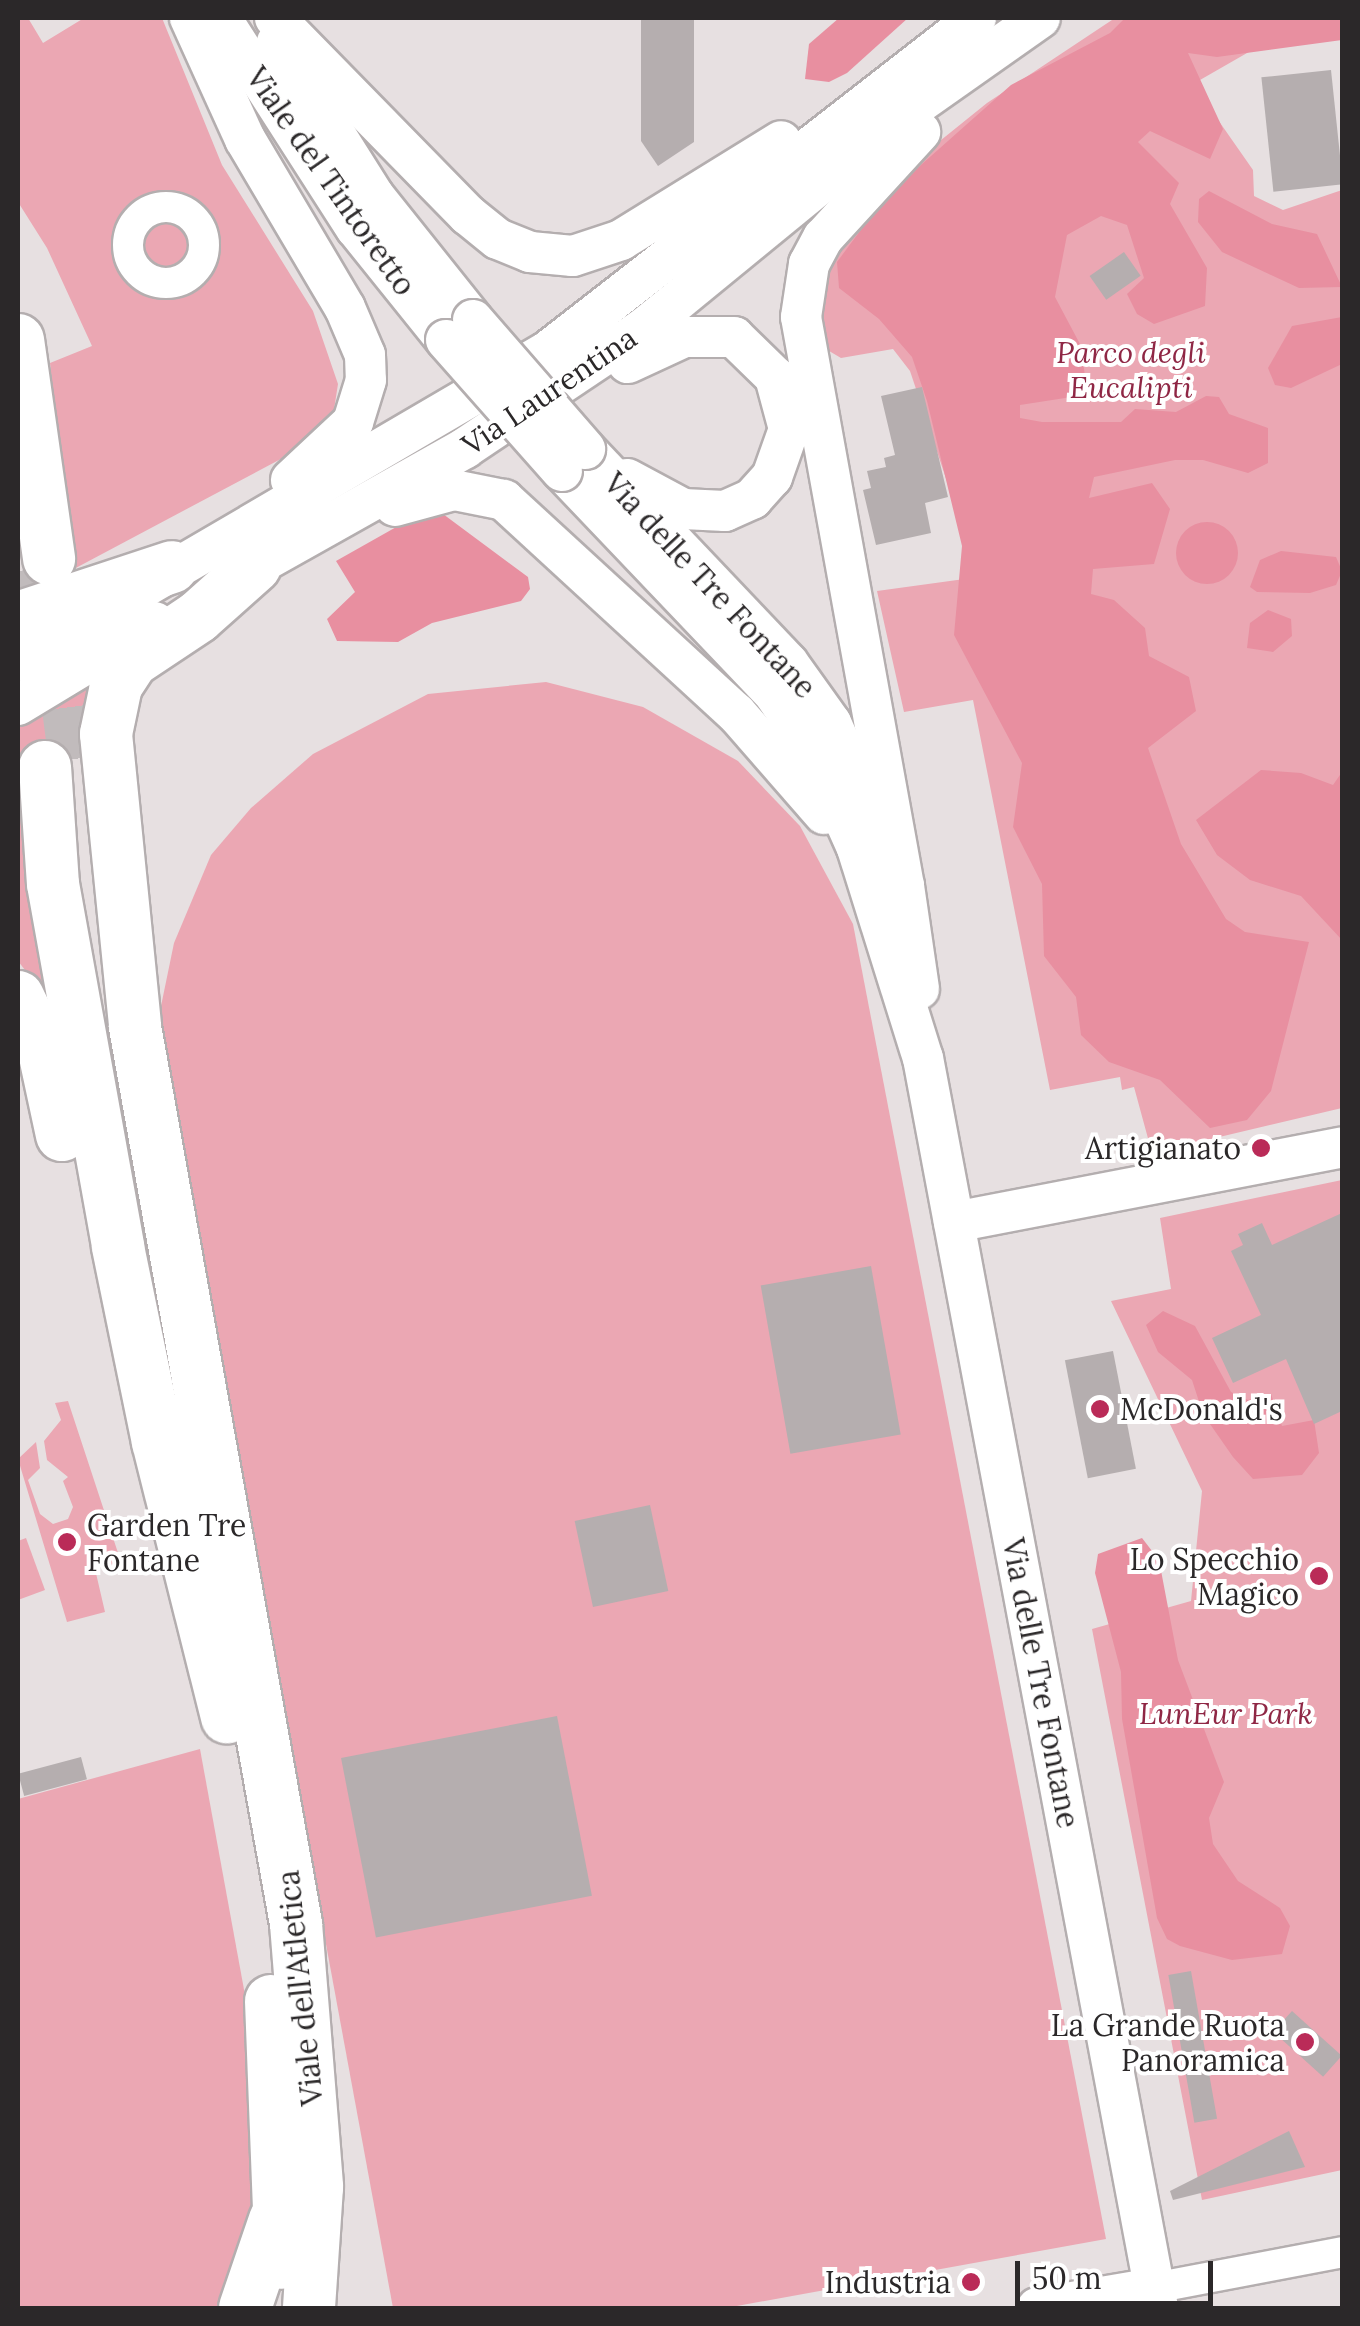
<!DOCTYPE html>
<html>
<head>
<meta charset="utf-8">
<style>
  body { margin:0 }
  #map { position:relative; width:1360px; height:2326px; overflow:hidden; background:#e7e0e1; font-family:Lora,serif }
  div>[style] { position:absolute }
  [style*='--x'] { left:calc(var(--x)*1px); top:calc(var(--y)*1px); width:calc(var(--w)*1px); rotate:calc(var(--a)*1deg) }
  .green>* { inset:0; background:#eba7b3 }
  .forest>* { inset:0; background:#e88fa0 }
  .round { border-radius:50% }
  .building>* { inset:0; background:#b5aeaf; transform-origin:0 0 }
  .highway-tunnel>* { height:52px; margin-top:-26px; transform-origin:0; background:repeating-linear-gradient(90deg,#c1bbbc 0 52px,transparent 0 78px) }
  .roads { filter:drop-shadow(2px 0 #b4aeaf) drop-shadow(-2px 0 #b4aeaf) drop-shadow(0 2px #b4aeaf) drop-shadow(0 -2px #b4aeaf) }
  .street>* { height:30px; margin:-15px; padding:0 15px; transform-origin:15px; border-radius:15px; background:#fff }
  .street>.ring { margin:-15px; padding:0; box-sizing:content-box; background:none; border:30px solid #fff; border-radius:50% }
  .secondary>* { height:40px; margin:-20px; padding:0 20px; transform-origin:20px; border-radius:20px; background:#fff }
  .highway>* { height:52px; margin:-26px; padding:0 26px; transform-origin:26px; border-radius:26px; background:#fff }
  .bridges { filter:drop-shadow(2px 0 #b4aeaf) drop-shadow(-2px 0 #b4aeaf) drop-shadow(0 2px #b4aeaf) drop-shadow(0 -2px #b4aeaf) }
  .secondary-bridge>* { height:40px; margin:-20px; padding:0 20px; transform-origin:20px; border-radius:20px; background:#fff }
  .dots>* { width:28px; height:28px; translate:-50% -50%; box-sizing:border-box; border:5px solid #fff; border-radius:50% }
  span { translate:-50% -50%; white-space:nowrap; text-align:center; line-height:1.15; -webkit-text-stroke:8px #fff; paint-order:stroke }
  .street-label { font-size:30px; color:#2b2829 }
  .park-label { font-size:30px; color:#8f2745; font-style:italic }
  .poi-label { font-size:30px; color:#2b2829 }
  .right { translate:-100% -50%; text-align:right }
  .left { translate:0 -50%; text-align:left }
  .frame { position:absolute; inset:0; border:20px solid #2b2829; pointer-events:none }
  .scale { position:absolute; left:1015px; top:2261px; width:198px; height:45px; box-sizing:border-box; border:5px solid #2b2829; border-top:0; padding-left:12px; font-size:30px; line-height:35px; white-space:nowrap; color:#2b2829; -webkit-text-stroke:8px #fff; paint-order:stroke }
</style>
</head>
<body>
<div id="map">
  <div class="green">
    <i style="clip-path:polygon(18px 18px,28px 18px,43px 43px,84px 18px,162px 18px,222px 165px,313px 311px,338px 384px,333px 416px,309px 444px,72px 570px,50px 363px,92px 346px,47px 248px,18px 202px)"></i>
    <i style="clip-path:polygon(1115px 18px,1252px 18px,1268px 41px,1193px 84px,1253px 170px,1254px 196px,1283px 210px,1342px 190px,1342px 1108px,1152px 1153px,1134px 1087px,1122px 1090px,1120px 1077px,1050px 1090px,973px 700px,904px 712px,877px 591px,979px 577px,910px 371px,893px 349px,841px 358px,824px 348px,821px 311px,825px 271px,889px 182px,987px 103px)"></i>
    <i style="clip-path:polygon(118px 664px,95px 740px,18px 754px,18px 726px)"></i>
    <i style="clip-path:polygon(546px 682px,643px 707px,738px 761px,800px 826px,853px 924px,1106px 2239px,726px 2308px,393px 2308px,163px 1059px,160px 1011px,174px 943px,211px 855px,251px 808px,313px 754px,428px 694px)"></i>
    <i style="clip-path:polygon(18px 766px,59px 1014px,18px 961px)"></i>
    <i style="clip-path:polygon(1342px 1180px,1342px 2170px,1202px 2200px,1092px 1629px,1191px 1601px,1202px 1491px,1111px 1301px,1171px 1289px,1160px 1218px)"></i>
    <i style="clip-path:polygon(68px 1401px,121px 1562px,95px 1569px,105px 1612px,67px 1622px,18px 1459px,36px 1442px,40px 1468px,28px 1480px,40px 1514px,53px 1524px,68px 1519px,73px 1507px,63px 1481px,68px 1477px,47px 1460px,44px 1441px,61px 1420px,55px 1403px)"></i>
    <i style="clip-path:polygon(26px 1538px,45px 1590px,18px 1600px,18px 1541px)"></i>
    <i style="clip-path:polygon(200px 1749px,260px 2077px,262px 2203px,228px 2308px,18px 2308px,18px 1799px)"></i>
  </div>
  <div class="forest">
    <i style="clip-path:polygon(839px 18px,908px 18px,847px 73px,829px 82px,805px 79px,809px 44px)"></i>
    <i style="clip-path:polygon(1125px 18px,1342px 18px,1342px 40px,1217px 57px,1188px 53px,1223px 129px,1210px 159px,1150px 131px,1138px 142px,1179px 183px,1170px 204px,1207px 268px,1205px 306px,1154px 324px,1137px 314px,1127px 294px,1144px 278px,1127px 225px,1101px 216px,1067px 235px,1055px 297px,1081px 346px,1086px 384px,1078px 396px,1020px 405px,1020px 418px,1042px 422px,1121px 422px,1135px 409px,1176px 412px,1206px 396px,1219px 397px,1229px 414px,1268px 428px,1268px 463px,1248px 473px,1203px 460px,1175px 460px,1094px 477px,1089px 498px,1152px 483px,1170px 509px,1154px 564px,1093px 569px,1091px 594px,1114px 600px,1145px 628px,1149px 656px,1189px 677px,1196px 711px,1148px 748px,1181px 844px,1226px 919px,1245px 932px,1309px 942px,1271px 1091px,1247px 1120px,1210px 1128px,1160px 1080px,1109px 1062px,1081px 1035px,1076px 997px,1044px 956px,1042px 884px,1013px 827px,1022px 763px,954px 635px,962px 546px,927px 401px,912px 357px,879px 319px,839px 288px,837px 262px,886px 196px,1011px 85px,1110px 33px)"></i>
    <i style="clip-path:polygon(1209px 191px,1272px 224px,1317px 234px,1342px 287px,1299px 288px,1222px 252px,1198px 222px,1199px 199px)"></i>
    <i style="clip-path:polygon(1342px 317px,1342px 364px,1291px 388px,1275px 385px,1268px 368px,1292px 326px)"></i>
    <i style="clip-path:polygon(443px 514px,528px 577px,530px 589px,521px 601px,432px 623px,398px 642px,337px 641px,327px 619px,355px 592px,336px 561px,414px 517px)"></i>
    <i class="round" style="left:1176px;top:522px;width:62px;height:62px"></i>
    <i style="clip-path:polygon(1281px 551px,1336px 557px,1342px 571px,1336px 585px,1310px 593px,1257px 592px,1250px 587px,1260px 560px)"></i>
    <i style="clip-path:polygon(1268px 610px,1291px 619px,1292px 636px,1273px 652px,1247px 648px,1250px 623px)"></i>
    <i style="clip-path:polygon(1261px 770px,1301px 773px,1333px 785px,1342px 772px,1342px 940px,1301px 896px,1250px 880px,1217px 855px,1196px 820px)"></i>
    <i style="clip-path:polygon(1163px 1311px,1195px 1326px,1231px 1392px,1248px 1400px,1271px 1394px,1282px 1426px,1314px 1420px,1319px 1453px,1302px 1475px,1253px 1479px,1233px 1457px,1203px 1414px,1192px 1380px,1158px 1352px,1146px 1325px)"></i>
    <i style="clip-path:polygon(1142px 1538px,1159px 1560px,1178px 1660px,1224px 1782px,1209px 1818px,1213px 1844px,1238px 1881px,1280px 1908px,1290px 1926px,1282px 1954px,1232px 1960px,1180px 1946px,1167px 1939px,1157px 1918px,1122px 1719px,1121px 1672px,1095px 1573px,1098px 1554px)"></i>
  </div>
  <div class="building">
    <i style="clip-path:polygon(641px 18px,694px 18px,694px 142px,658px 166px,641px 141px)"></i>
    <i style="left:1331px;top:70px;width:115px;height:70px;rotate:84deg"></i>
    <i style="left:1124px;top:252px;width:29px;height:42px;rotate:55deg"></i>
    <i style="clip-path:polygon(922px 387px,948px 497px,925px 503px,931px 533px,876px 545px,863px 490px,871px 488px,867px 471px,886px 467px,884px 458px,895px 455px,881px 396px)"></i>
    <i style="clip-path:polygon(1342px 1213px,1342px 1411px,1314px 1424px,1286px 1359px,1233px 1383px,1212px 1338px,1261px 1315px,1231px 1251px,1243px 1245px,1238px 1234px,1262px 1223px,1272px 1245px)"></i>
    <i style="left:871px;top:1266px;width:171px;height:112px;rotate:80deg"></i>
    <i style="left:1113px;top:1351px;width:120px;height:49px;rotate:79deg"></i>
    <i style="left:650px;top:1505px;width:88px;height:77px;rotate:78deg"></i>
    <i style="left:557px;top:1716px;width:183px;height:220px;rotate:79deg"></i>
    <i style="left:81px;top:1757px;width:23px;height:65px;rotate:75deg"></i>
    <i style="left:1191px;top:1971px;width:150px;height:23px;rotate:80deg"></i>
    <i style="left:1292px;top:2011px;width:67px;height:28px;rotate:42deg"></i>
    <i style="clip-path:polygon(1289px 2131px,1305px 2167px,1173px 2200px,1170px 2191px)"></i>
  </div>
  <div class="highway-tunnel">
    <i style="--x:18;--y:571;--w:89;--a:82.2"></i>
    <i style="--x:58;--y:630;--w:133;--a:82.7"></i>
  </div>
  <div class="roads">
    <div class="street">
      <i class="ring" style="left:128px;top:207px;width:46px;height:46px"></i>
      <i style="--x:1154;--y:2288;--w:191;--a:-10.8"></i>
    </div>
    <div class="secondary">
      <i style="--x:190;--y:18;--w:133;--a:65.6"></i>
      <i style="--x:245;--y:139;--w:196;--a:59.4"></i>
      <i style="--x:345;--y:308;--w:51;--a:66.9"></i>
      <i style="--x:365;--y:355;--w:25;--a:88"></i>
      <i style="--x:366;--y:380;--w:44;--a:107.2"></i>
      <i style="--x:353;--y:422;--w:85;--a:136.9"></i>
      <i style="--x:221;--y:18;--w:250;--a:57.3"></i>
      <i style="--x:356;--y:228;--w:144;--a:51.2"></i>
      <i style="--x:275;--y:18;--w:276;--a:45.6"></i>
      <i style="--x:468;--y:215;--w:38;--a:39"></i>
      <i style="--x:498;--y:239;--w:35;--a:22"></i>
      <i style="--x:530;--y:252;--w:43;--a:5.3"></i>
      <i style="--x:573;--y:256;--w:51;--a:-18.4"></i>
      <i style="--x:621;--y:240;--w:188;--a:-31.7"></i>
      <i style="--x:277;--y:42;--w:182;--a:57.8"></i>
      <i style="--x:374;--y:196;--w:159;--a:51.4"></i>
      <i style="--x:585;--y:449;--w:295;--a:46.5"></i>
      <i style="--x:788;--y:663;--w:74;--a:54.4"></i>
      <i style="--x:831;--y:723;--w:179;--a:65.9"></i>
      <i style="--x:904;--y:886;--w:104;--a:81.7"></i>
      <i style="--x:562;--y:471;--w:309;--a:46.4"></i>
      <i style="--x:775;--y:695;--w:71;--a:55.9"></i>
      <i style="--x:815;--y:754;--w:103;--a:65.9"></i>
      <i style="--x:857;--y:848;--w:220;--a:72.6"></i>
      <i style="--x:923;--y:1058;--w:1272;--a:79.35"></i>
      <i style="--x:627;--y:479;--w:64;--a:28.2"></i>
      <i style="--x:683;--y:509;--w:42;--a:2.7"></i>
      <i style="--x:725;--y:511;--w:30;--a:-24"></i>
      <i style="--x:752;--y:499;--w:30;--a:-48"></i>
      <i style="--x:772;--y:477;--w:51;--a:-70.5"></i>
      <i style="--x:789;--y:429;--w:54;--a:-105.1"></i>
      <i style="--x:775;--y:377;--w:57;--a:-135.7"></i>
      <i style="--x:734;--y:337;--w:50;--a:180"></i>
      <i style="--x:684;--y:337;--w:62;--a:155.1"></i>
      <i style="--x:395;--y:506;--w:61;--a:-15.2"></i>
      <i style="--x:454;--y:490;--w:51;--a:11.3"></i>
      <i style="--x:504;--y:500;--w:315;--a:42.6"></i>
      <i style="--x:736;--y:713;--w:134;--a:48.9"></i>
      <i style="--x:232;--y:579;--w:267;--a:-29.3"></i>
      <i style="--x:465;--y:448;--w:216;--a:-33.8"></i>
      <i style="--x:644;--y:328;--w:354;--a:-39.3"></i>
      <i style="--x:918;--y:104;--w:149;--a:-35.2"></i>
      <i style="--x:18;--y:661;--w:614;--a:-30.32"></i>
      <i style="--x:548;--y:351;--w:542;--a:-37.88"></i>
      <i style="--x:18;--y:705;--w:160;--a:-31.2"></i>
      <i style="--x:904;--y:886;--w:578;--a:-100.26"></i>
      <i style="--x:801;--y:317;--w:54;--a:-81.4"></i>
      <i style="--x:809;--y:264;--w:30;--a:-62"></i>
      <i style="--x:823;--y:238;--w:144;--a:-47.5"></i>
      <i style="--x:954;--y:1222;--w:395;--a:-10.9"></i>
      <i style="--x:1037;--y:2308;--w:119;--a:-9.7"></i>
    </div>
    <div class="highway">
      <i style="--x:18;--y:340;--w:221;--a:81.9"></i>
      <i style="--x:255;--y:566;--w:76;--a:138.2"></i>
      <i style="--x:198;--y:617;--w:79;--a:146.3"></i>
      <i style="--x:132;--y:661;--w:30;--a:123"></i>
      <i style="--x:116;--y:686;--w:49;--a:101.8"></i>
      <i style="--x:106;--y:734;--w:294;--a:84.3"></i>
      <i style="--x:135;--y:1027;--w:911;--a:79.82"></i>
      <i style="--x:296;--y:1924;--w:264;--a:85.4"></i>
      <i style="--x:317;--y:2187;--w:121;--a:93.8"></i>
      <i style="--x:18;--y:618;--w:162;--a:-18.3"></i>
      <i style="--x:45;--y:767;--w:117;--a:86.1"></i>
      <i style="--x:53;--y:884;--w:369;--a:79.8"></i>
      <i style="--x:118;--y:1247;--w:199;--a:78.4"></i>
      <i style="--x:158;--y:1442;--w:284;--a:75.9"></i>
      <i style="--x:18;--y:997;--w:60;--a:64.3"></i>
      <i style="--x:44;--y:1051;--w:86;--a:77.9"></i>
      <i style="--x:271;--y:2001;--w:262;--a:87.8"></i>
      <i style="--x:245;--y:2308;--w:93;--a:-71.2"></i>
    </div>
  </div>
  <div class="bridges">
    <div class="secondary-bridge">
      <i style="--x:473;--y:320;--w:171;--a:49"></i>
      <i style="--x:446;--y:340;--w:175;--a:48.5"></i>
    </div>
  </div>
  <div class="dots">
    <i style="left:1261px;top:1148px;background:#ba2b58"></i>
    <i style="left:1100px;top:1409px;background:#ba2b58"></i>
    <i style="left:67px;top:1542px;background:#ba2b58"></i>
    <i style="left:1319px;top:1576px;background:#ba2b58"></i>
    <i style="left:1305px;top:2042px;background:#ba2b58"></i>
    <i style="left:971px;top:2282px;background:#ba2b58"></i>
  </div>
  <div class="street-label">
    <span style="left:331px;top:181px;rotate:55deg">Viale del Tintoretto</span>
    <span style="left:549px;top:391px;rotate:-34deg">Via Laurentina</span>
    <span style="left:710px;top:585px;rotate:47deg">Via delle Tre Fontane</span>
    <span style="left:1041px;top:1683px;rotate:79deg">Via delle Tre Fontane</span>
    <span style="left:300px;top:1988px;rotate:-96deg">Viale dell'Atletica</span>
  </div>
  <div class="park-label">
    <span style="left:1131px;top:369px">Parco degli<br>Eucalipti</span>
    <span style="left:1226px;top:1713px">LunEur Park</span>
  </div>
  <div class="poi-label">
    <span class="right" style="left:1241px;top:1148px">Artigianato</span>
    <span class="left" style="left:1120px;top:1409px">McDonald's</span>
    <span class="left" style="left:87px;top:1542px">Garden Tre<br>Fontane</span>
    <span class="right" style="left:1299px;top:1576px">Lo Specchio<br>Magico</span>
    <span class="right" style="left:1285px;top:2042px">La Grande Ruota<br>Panoramica</span>
    <span class="right" style="left:951px;top:2282px">Industria</span>
  </div>
  <div class="frame"></div>
  <div class="scale">50 m</div>
</div>
</body>
</html>
